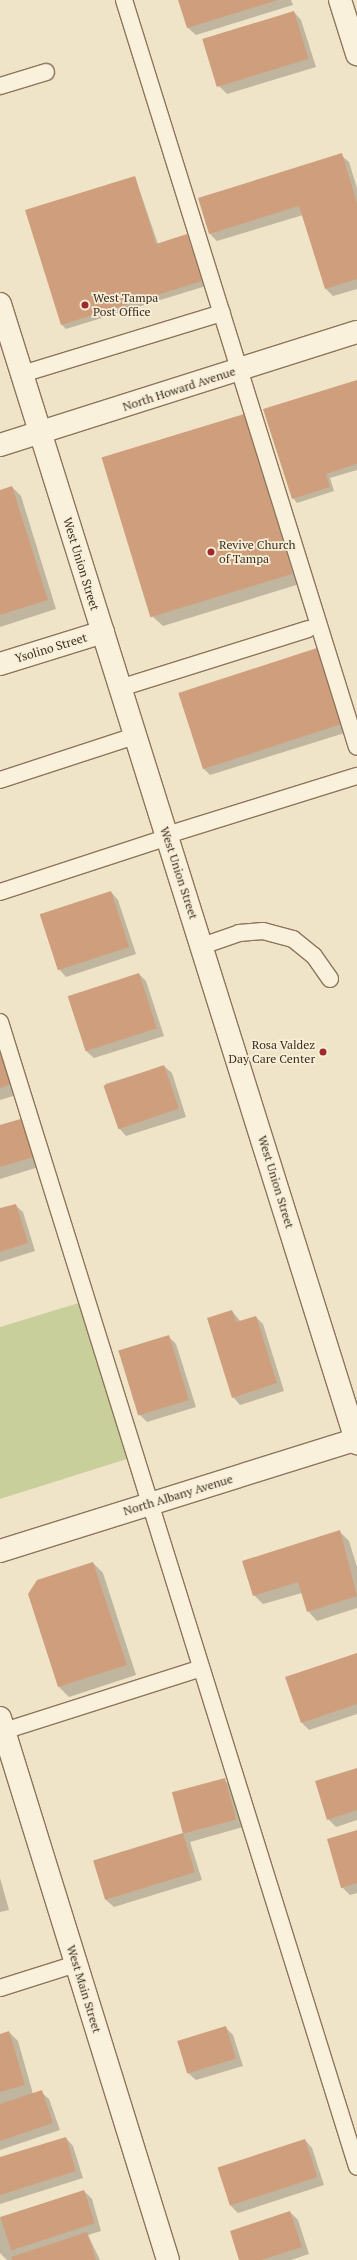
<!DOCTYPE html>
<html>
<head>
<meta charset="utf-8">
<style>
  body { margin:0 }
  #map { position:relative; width:357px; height:2260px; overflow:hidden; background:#f0e4c8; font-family:"PT Serif",serif }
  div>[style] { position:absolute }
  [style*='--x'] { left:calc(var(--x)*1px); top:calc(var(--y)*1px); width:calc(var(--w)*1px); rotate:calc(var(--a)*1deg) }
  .green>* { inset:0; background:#c9cf9b }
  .shadow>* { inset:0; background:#0003 }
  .building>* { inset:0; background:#cf9f7d; transform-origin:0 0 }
  .roads { filter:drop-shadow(1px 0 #8d765c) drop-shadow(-1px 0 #8d765c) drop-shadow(0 1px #8d765c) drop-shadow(0 -1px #8d765c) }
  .lane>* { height:16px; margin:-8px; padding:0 8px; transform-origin:8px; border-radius:8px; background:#faf1dc }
  .street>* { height:22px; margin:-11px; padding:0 11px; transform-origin:11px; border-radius:11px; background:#faf1dc }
  .secondary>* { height:22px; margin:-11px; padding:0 11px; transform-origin:11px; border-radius:11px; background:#faf1dc }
  .dots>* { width:11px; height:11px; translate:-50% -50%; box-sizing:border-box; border:2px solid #f7eed8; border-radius:50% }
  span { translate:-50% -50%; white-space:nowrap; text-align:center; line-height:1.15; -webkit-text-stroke:3.5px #f7eed8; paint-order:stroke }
  .poi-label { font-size:12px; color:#3d2e20 }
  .left { translate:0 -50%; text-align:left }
  .right { translate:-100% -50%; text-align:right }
  .street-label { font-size:12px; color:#3d2e20 }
</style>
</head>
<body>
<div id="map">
  <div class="green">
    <i style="clip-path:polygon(82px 1302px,130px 1458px,0 1499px,0 1327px)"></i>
  </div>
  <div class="shadow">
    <i style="clip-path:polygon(179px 0,291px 0,293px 5px,196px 35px,188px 28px)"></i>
    <i style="clip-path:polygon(294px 12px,301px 20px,316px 67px,227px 94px,219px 86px)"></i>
    <i style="clip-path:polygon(341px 155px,349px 162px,357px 188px,357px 289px,333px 296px,326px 289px,303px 215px,217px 241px,210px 234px)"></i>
    <i style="clip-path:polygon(135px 177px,158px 244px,187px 235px,206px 286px,66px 329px,62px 325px)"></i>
    <i style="clip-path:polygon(357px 381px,357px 470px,330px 478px,334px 491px,297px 503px,293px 498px)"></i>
    <i style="clip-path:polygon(244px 415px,254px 425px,303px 583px,163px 626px,152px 616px)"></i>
    <i style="clip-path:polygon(12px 487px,21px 496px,56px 609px,0 627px,0 491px)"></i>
    <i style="clip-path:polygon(327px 656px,351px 731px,210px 775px,203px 768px)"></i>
    <i style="clip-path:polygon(111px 892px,118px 900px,136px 954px,66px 977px,59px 969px,41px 915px)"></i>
    <i style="clip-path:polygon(139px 974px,146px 981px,164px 1036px,94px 1058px,86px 1051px)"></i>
    <i style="clip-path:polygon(0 1020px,23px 1093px,0 1100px)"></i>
    <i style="clip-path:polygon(164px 1066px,172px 1073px,186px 1117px,126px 1136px,119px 1128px,105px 1084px)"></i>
    <i style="clip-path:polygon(0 1127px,45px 1165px,0 1179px)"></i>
    <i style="clip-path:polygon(15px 1205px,23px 1212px,35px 1251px,0 1262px,0 1209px)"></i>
    <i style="clip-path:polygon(232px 1311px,241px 1322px,256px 1317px,263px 1324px,284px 1391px,240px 1405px,233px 1397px)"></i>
    <i style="clip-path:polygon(169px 1337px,176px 1344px,196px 1407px,147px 1422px,139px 1414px)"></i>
    <i style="clip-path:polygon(339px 1531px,349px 1541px,357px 1567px,357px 1608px,317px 1621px,308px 1611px,302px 1593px,263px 1604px,254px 1595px)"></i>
    <i style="clip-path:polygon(93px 1563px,103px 1573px,136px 1675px,69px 1697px,59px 1687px,29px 1594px)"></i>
    <i style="clip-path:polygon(357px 1654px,357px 1714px,309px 1730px,302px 1723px)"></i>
    <i style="clip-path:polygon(357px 1769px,357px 1820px,336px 1827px,328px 1819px)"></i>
    <i style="clip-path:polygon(224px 1780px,232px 1787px,243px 1827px,190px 1842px,202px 1880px,114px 1907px,106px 1900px,94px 1861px,184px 1833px)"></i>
    <i style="clip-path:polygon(357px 1831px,357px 1893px,350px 1895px,342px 1887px)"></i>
    <i style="clip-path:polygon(0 1878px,9px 1910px,0 1912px)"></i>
    <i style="clip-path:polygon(225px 2027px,233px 2035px,243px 2066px,196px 2080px,188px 2073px)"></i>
    <i style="clip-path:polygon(9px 2032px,18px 2041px,33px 2094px,41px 2092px,49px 2099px,60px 2130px,0 2150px,0 2035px)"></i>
    <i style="clip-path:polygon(66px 2138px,73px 2146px,83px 2178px,0 2204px,0 2159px)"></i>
    <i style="clip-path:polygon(305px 2140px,312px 2148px,324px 2185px,238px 2213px,230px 2205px)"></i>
    <i style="clip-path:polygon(84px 2191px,92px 2199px,101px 2231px,88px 2235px,100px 2260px,7px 2260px,0 2253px,0 2217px)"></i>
    <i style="clip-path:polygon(290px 2212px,298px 2220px,309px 2254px,291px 2260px,240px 2260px)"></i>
  </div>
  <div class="building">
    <i style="clip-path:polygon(178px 0,278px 0,187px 28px)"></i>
    <i style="left:294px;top:11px;width:50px;height:96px;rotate:73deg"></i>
    <i style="clip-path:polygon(342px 153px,357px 203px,357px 279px,325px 289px,299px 206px,209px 234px,198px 198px)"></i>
    <i style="clip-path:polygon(135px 176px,156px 244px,187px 234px,202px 281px,61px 325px,25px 210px)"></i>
    <i style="clip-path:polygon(357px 380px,357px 464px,326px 474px,330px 487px,292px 499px,263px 409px)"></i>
    <i style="left:244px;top:414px;width:167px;height:149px;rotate:73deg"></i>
    <i style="clip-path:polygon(12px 486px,48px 600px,0 615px,0 490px)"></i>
    <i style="left:320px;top:647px;width:80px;height:149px;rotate:72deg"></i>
    <i style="left:111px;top:891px;width:59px;height:75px;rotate:72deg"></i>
    <i style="left:139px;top:973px;width:58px;height:75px;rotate:72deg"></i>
    <i style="clip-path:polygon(0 1040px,14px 1083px,0 1088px)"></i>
    <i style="left:164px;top:1065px;width:46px;height:64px;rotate:71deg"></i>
    <i style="clip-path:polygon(24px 1118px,36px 1156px,0 1167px,0 1125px)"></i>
    <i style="clip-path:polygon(16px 1204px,28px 1243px,0 1252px,0 1208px)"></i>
    <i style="clip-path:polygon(232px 1310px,236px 1322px,256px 1316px,277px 1383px,232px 1398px,207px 1318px)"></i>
    <i style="left:169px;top:1335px;width:68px;height:53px;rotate:73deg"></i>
    <i style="clip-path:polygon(340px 1530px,357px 1596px,307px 1612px,298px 1582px,253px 1596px,242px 1561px)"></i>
    <i style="clip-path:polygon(93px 1562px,127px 1665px,58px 1687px,28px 1594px,37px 1580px)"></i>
    <i style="clip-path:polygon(357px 1653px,357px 1704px,301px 1723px,285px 1677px)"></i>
    <i style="clip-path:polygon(357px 1768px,357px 1810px,327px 1820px,315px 1781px)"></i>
    <i style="left:225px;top:1778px;width:43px;height:55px;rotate:75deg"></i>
    <i style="clip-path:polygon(357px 1830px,357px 1883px,341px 1888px,327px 1839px)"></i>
    <i style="left:183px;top:1833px;width:41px;height:94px;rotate:73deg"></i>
    <i style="left:226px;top:2026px;width:34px;height:51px;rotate:73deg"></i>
    <i style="clip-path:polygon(9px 2031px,25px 2085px,0 2092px,0 2034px)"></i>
    <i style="clip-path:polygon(42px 2090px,53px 2123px,0 2141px,0 2104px)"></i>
    <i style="clip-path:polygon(66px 2137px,76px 2171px,0 2195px,0 2157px)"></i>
    <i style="left:305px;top:2139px;width:40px;height:92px;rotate:72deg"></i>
    <i style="left:84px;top:2190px;width:35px;height:88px;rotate:72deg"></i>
    <i style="clip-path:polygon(290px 2211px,302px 2247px,261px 2260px,239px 2260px,230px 2231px)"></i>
    <i style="clip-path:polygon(87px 2232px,96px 2260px,12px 2260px,11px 2257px)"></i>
  </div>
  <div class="roads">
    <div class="lane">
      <i style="--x:124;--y:0;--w:782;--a:72.68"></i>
      <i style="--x:0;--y:86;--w:48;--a:-16.9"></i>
      <i style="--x:22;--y:374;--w:209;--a:-17"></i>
      <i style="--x:120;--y:688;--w:197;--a:-17.4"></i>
      <i style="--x:0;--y:780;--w:142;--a:-18.1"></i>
      <i style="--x:167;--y:835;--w:199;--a:-17.3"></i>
      <i style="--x:0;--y:892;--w:177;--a:-18.1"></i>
      <i style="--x:202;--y:946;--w:39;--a:-19"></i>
      <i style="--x:239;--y:933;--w:24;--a:-5"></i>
      <i style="--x:263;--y:931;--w:31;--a:15"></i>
      <i style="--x:293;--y:939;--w:27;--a:39"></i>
      <i style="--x:314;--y:956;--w:28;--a:55"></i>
      <i style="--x:0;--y:1022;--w:1199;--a:72.68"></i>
      <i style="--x:4;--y:1731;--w:207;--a:-17.7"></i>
      <i style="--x:0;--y:1988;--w:80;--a:-17.5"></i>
    </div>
    <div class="street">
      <i style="--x:340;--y:0;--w:57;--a:72.5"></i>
      <i style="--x:0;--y:304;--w:1194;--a:72.6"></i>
      <i style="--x:0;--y:664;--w:108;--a:-17.3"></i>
      <i style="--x:0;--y:1551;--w:374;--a:-17.4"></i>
    </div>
    <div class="secondary">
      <i style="--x:0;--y:445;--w:374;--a:-17.6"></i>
      <i style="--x:0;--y:1718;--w:567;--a:72.78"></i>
    </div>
  </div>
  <div class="dots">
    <i style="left:85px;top:305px;background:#9e2a2b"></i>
    <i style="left:211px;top:552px;background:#9e2a2b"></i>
    <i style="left:323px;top:1052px;background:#9e2a2b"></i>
  </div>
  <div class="poi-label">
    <span class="left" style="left:93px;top:305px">West Tampa<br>Post Office</span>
    <span class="left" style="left:219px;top:552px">Revive Church<br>of Tampa</span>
    <span class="right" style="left:315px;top:1052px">Rosa Valdez<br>Day Care Center</span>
  </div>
  <div class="street-label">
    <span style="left:179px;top:389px;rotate:-18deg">North Howard Avenue</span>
    <span style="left:81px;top:564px;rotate:73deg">West Union Street</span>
    <span style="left:51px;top:648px;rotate:-17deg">Ysolino Street</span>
    <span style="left:179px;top:873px;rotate:72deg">West Union Street</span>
    <span style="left:276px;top:1182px;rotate:73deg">West Union Street</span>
    <span style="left:178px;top:1495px;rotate:-17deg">North Albany Avenue</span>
    <span style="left:84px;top:1989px;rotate:73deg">West Main Street</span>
  </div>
</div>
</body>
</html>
